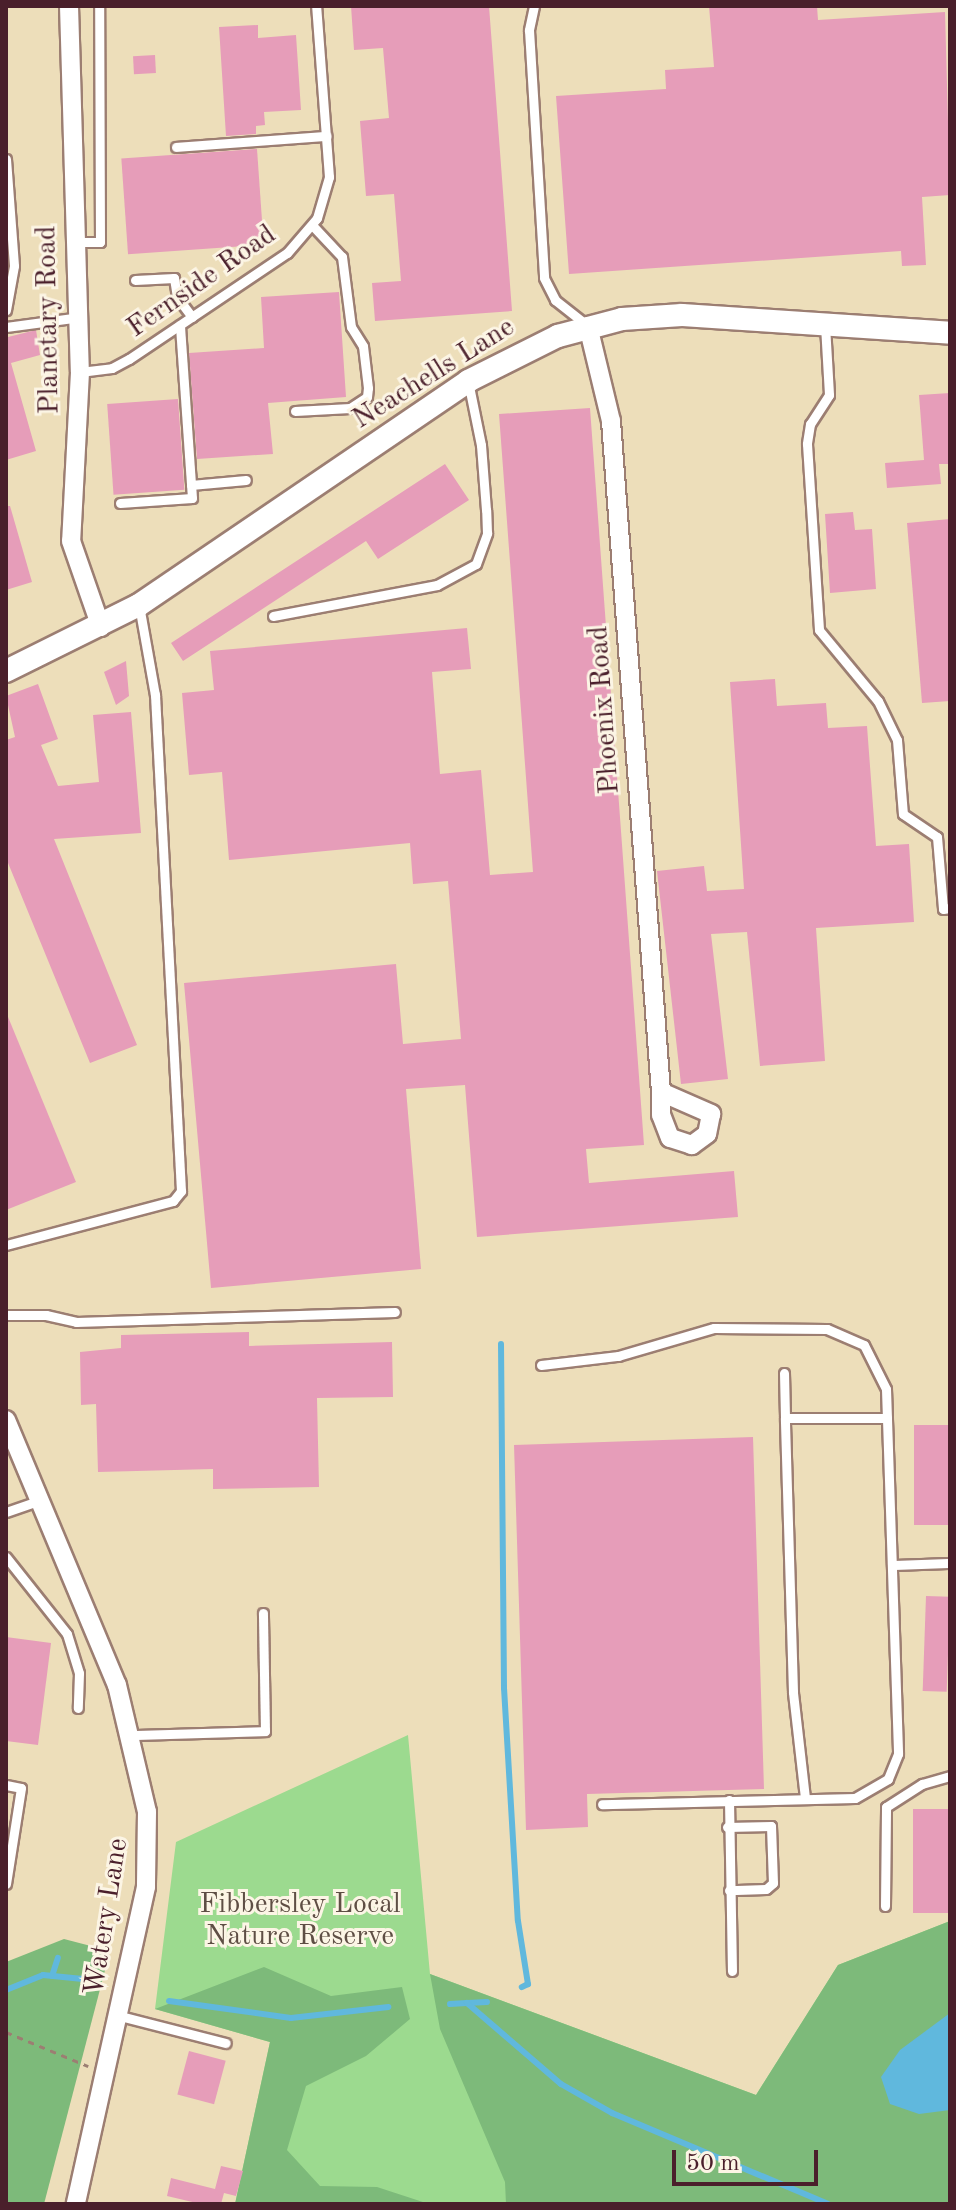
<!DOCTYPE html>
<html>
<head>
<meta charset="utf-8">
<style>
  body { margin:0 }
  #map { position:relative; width:956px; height:2210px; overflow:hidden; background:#eddeba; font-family:"Old Standard TT",serif }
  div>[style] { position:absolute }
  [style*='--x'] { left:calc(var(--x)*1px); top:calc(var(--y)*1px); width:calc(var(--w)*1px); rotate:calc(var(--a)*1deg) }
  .green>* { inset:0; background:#9cda8f }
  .forest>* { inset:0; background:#7dba7a }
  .water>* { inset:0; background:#60b8dd }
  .stream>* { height:6px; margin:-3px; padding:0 3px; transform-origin:3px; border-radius:3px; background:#60b8dd }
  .building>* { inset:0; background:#e69db9; transform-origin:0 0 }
  .path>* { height:3px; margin-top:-1.5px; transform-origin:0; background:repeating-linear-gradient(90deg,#9c7e72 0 6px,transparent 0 12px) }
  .roads { filter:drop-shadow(2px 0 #9c7e72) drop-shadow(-2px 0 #9c7e72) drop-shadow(0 2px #9c7e72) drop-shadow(0 -2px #9c7e72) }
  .service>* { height:9px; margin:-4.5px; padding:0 4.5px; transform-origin:4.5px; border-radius:4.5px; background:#fff }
  .minor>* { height:18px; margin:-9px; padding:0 9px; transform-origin:9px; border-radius:9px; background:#fff }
  .tertiary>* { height:22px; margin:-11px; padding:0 11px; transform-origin:11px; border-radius:11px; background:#fff }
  span { translate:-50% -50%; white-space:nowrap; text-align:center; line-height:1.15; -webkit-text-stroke:6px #fcf5e5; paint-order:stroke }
  .street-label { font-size:28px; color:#4a1f2b }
  .park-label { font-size:28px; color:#5e4e44 }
  .frame { position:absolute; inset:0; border:8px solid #4a1f2b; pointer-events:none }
  .scale { position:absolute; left:672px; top:2150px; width:146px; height:36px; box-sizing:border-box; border:4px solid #4a1f2b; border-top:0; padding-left:10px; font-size:24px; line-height:28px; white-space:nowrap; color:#4a1f2b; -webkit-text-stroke:6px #fcf5e5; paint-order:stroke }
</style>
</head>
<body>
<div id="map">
  <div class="green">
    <i style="clip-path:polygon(408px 1735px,430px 1974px,756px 2095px,838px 1965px,950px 1921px,950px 2204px,235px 2204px,270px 2042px,155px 2009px,176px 1842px)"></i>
  </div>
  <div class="forest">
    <i style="clip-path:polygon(950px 1921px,950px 2204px,506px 2204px,505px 2182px,440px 2029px,430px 1974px,756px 2095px,838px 1965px)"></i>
    <i style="clip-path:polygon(64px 1939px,110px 1951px,44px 2204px,6px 2204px,6px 1962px)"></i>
    <i style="clip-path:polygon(264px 1967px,331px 1996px,402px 1987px,410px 2019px,366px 2056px,306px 2086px,287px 2150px,320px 2186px,377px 2187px,429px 2204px,235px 2204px,270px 2042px,155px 2009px)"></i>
  </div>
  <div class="water">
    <i style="clip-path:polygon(950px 2013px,950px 2110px,919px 2114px,890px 2104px,881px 2077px,900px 2050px)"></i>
  </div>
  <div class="stream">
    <i style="--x:501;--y:1344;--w:344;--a:89.5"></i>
    <i style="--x:504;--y:1688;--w:233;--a:86.6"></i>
    <i style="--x:518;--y:1921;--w:64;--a:81"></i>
    <i style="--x:528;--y:1984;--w:7;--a:153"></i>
    <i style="--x:52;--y:1976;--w:19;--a:-72"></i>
    <i style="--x:6;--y:1990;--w:40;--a:-22"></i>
    <i style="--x:43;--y:1975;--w:40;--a:5.7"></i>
    <i style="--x:169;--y:2001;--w:123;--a:7.9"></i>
    <i style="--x:291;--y:2018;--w:98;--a:-6.5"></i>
    <i style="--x:467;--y:2003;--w:20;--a:-3"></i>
    <i style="--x:450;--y:2004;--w:17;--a:-3"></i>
    <i style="--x:467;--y:2003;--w:124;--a:40.8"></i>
    <i style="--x:561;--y:2084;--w:59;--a:29.6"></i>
    <i style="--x:612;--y:2113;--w:234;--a:22.8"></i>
  </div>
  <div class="building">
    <i style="clip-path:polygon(351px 6px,489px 6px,512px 311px,375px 321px,372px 283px,401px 281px,394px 194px,366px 196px,360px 121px,389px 118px,383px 48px,354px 50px)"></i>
    <i style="clip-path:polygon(709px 6px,817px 6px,818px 20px,945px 12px,950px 195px,922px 197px,926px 265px,902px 266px,901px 251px,569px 274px,556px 96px,666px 89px,665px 70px,714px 67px)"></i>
    <i style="clip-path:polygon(258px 25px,258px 38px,296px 35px,301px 110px,264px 112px,265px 125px,256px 126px,256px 134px,226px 136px,219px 27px)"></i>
    <i style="left:155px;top:55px;width:18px;height:22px;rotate:87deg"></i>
    <i style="left:257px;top:149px;width:96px;height:136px;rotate:86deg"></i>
    <i style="clip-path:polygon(339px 292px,346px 397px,268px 403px,273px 454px,197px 459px,189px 353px,264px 348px,261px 297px)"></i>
    <i style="clip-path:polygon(36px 330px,40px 355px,11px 363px,36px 451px,6px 460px,8px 337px)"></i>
    <i style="clip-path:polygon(950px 393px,950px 464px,939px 464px,941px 484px,887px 488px,885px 463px,924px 460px,919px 395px)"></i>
    <i style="left:178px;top:399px;width:91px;height:71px;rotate:86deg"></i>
    <i style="clip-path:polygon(590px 408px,644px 1145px,586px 1149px,589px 1183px,734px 1171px,738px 1217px,477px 1237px,465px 1085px,406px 1089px,421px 1269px,211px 1288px,184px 983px,396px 964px,403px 1044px,461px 1039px,448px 881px,413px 884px,410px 843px,229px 860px,222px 772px,189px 775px,182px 693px,214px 690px,210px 651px,467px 628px,471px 669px,432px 672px,440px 774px,481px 770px,490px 875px,533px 872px,499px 414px)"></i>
    <i style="clip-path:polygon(445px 464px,469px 500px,378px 559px,366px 541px,183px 661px,171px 643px)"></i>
    <i style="clip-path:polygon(6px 506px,10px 506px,32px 582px,6px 590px)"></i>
    <i style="clip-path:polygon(853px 512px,855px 530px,872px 529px,876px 589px,830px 593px,825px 514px)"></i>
    <i style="clip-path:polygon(950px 519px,950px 701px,922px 703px,907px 523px)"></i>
    <i style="clip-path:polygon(126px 661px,129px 696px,116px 705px,104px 672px)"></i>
    <i style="clip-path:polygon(775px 679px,777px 706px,826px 703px,828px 728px,867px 726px,876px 846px,909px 844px,914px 922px,816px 928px,825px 1061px,760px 1066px,747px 932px,711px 934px,728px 1079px,681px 1084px,657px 871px,704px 866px,707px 891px,744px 889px,730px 682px)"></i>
    <i style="clip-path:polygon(38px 684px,58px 739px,41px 745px,58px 786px,99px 782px,93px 715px,131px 712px,141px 833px,54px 839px,137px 1045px,90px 1063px,6px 858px,6px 740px,15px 737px,6px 696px)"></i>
    <i style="clip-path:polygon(6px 1012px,76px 1182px,6px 1210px)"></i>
    <i style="clip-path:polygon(249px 1332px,249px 1346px,392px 1342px,393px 1397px,317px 1398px,319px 1487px,213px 1489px,213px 1469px,98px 1472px,96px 1404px,81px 1405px,80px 1352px,121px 1348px,121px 1335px)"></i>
    <i style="left:950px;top:1425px;width:100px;height:36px;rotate:90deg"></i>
    <i style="clip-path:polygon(753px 1437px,764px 1789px,587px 1794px,588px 1827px,526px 1830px,514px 1445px)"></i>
    <i style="left:926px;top:1596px;width:24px;height:95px;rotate:2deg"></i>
    <i style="clip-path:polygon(6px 1637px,51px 1643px,38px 1745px,6px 1741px)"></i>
    <i style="left:950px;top:1809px;width:104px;height:37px;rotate:90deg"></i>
    <i style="left:189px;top:2051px;width:38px;height:45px;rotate:15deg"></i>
    <i style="clip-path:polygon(221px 2166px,243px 2171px,236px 2196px,224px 2193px,221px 2204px,201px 2204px,167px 2196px,171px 2178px,215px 2189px)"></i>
  </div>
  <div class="path">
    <i style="--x:6;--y:2032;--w:89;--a:22.5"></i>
  </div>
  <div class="roads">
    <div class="service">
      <i style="--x:534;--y:6;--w:25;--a:102"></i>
      <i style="--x:529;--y:30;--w:248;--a:86.5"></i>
      <i style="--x:544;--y:278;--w:25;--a:63"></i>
      <i style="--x:555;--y:300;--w:42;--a:38.2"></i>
      <i style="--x:176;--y:147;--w:151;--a:-4.2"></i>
      <i style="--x:6;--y:159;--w:107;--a:85.7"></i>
      <i style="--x:14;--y:266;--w:45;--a:100.3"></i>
      <i style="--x:77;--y:242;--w:23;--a:0"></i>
      <i style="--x:100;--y:242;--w:236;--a:-90.2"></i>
      <i style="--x:135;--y:280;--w:39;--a:-3"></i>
      <i style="--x:174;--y:278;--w:19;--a:81"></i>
      <i style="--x:177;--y:297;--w:25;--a:53"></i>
      <i style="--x:825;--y:325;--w:70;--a:86.7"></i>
      <i style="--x:829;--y:395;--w:35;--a:123"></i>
      <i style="--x:810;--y:424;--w:20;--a:99"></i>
      <i style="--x:807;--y:444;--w:186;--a:86.3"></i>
      <i style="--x:819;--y:630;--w:92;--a:50.3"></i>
      <i style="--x:878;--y:701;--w:43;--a:64"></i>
      <i style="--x:897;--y:740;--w:74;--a:85.4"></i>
      <i style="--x:903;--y:814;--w:41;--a:34.1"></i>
      <i style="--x:937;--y:837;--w:72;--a:85.2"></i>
      <i style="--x:943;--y:909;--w:7;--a:-8"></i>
      <i style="--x:6;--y:327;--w:75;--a:-7.7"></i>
      <i style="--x:80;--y:372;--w:32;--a:-7"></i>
      <i style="--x:112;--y:368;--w:19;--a:-28"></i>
      <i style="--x:129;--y:359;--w:190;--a:-33.9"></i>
      <i style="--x:287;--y:253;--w:46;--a:-49.4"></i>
      <i style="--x:317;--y:218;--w:43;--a:-73.7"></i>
      <i style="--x:329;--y:177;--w:171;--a:-94.3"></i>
      <i style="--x:295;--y:411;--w:55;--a:-3.1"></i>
      <i style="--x:350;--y:408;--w:20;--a:-33"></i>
      <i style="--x:367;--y:397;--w:9;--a:-84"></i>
      <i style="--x:368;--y:388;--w:42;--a:-96.8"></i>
      <i style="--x:363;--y:346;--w:22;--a:-122"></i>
      <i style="--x:351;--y:327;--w:71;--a:-97.3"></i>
      <i style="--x:342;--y:257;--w:44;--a:-133.2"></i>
      <i style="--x:191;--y:485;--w:55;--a:-5.2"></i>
      <i style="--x:120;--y:503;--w:72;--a:-4"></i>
      <i style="--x:192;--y:498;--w:173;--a:-94"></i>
      <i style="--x:273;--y:616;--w:167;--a:-10.7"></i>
      <i style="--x:437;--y:585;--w:44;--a:-28.3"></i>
      <i style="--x:476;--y:564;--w:33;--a:-70"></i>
      <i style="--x:487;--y:533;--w:23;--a:-92"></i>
      <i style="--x:486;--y:510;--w:65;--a:-94.4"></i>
      <i style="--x:481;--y:445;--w:65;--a:-101.5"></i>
      <i style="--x:6;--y:1245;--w:173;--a:-14.8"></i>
      <i style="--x:173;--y:1201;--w:13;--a:-51"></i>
      <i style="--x:181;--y:1191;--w:497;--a:-93"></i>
      <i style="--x:155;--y:695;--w:91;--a:-100.1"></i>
      <i style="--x:6;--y:1315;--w:40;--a:0"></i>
      <i style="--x:46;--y:1315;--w:31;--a:13"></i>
      <i style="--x:76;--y:1322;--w:319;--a:-1.8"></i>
      <i style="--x:541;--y:1365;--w:78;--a:-6.7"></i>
      <i style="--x:618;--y:1356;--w:100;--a:-16.3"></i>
      <i style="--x:714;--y:1328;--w:113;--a:0.5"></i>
      <i style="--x:827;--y:1329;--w:40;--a:23.4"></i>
      <i style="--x:864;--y:1345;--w:49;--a:63.4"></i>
      <i style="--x:886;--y:1389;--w:365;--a:88.1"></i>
      <i style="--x:898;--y:1754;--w:27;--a:112"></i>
      <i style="--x:888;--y:1779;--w:38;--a:150"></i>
      <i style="--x:855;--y:1798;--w:253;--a:178.6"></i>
      <i style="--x:784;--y:1373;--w:45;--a:88.7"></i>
      <i style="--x:6;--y:1512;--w:36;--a:-19"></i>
      <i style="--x:6;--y:1557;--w:98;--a:51.6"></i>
      <i style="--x:67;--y:1634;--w:41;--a:72.9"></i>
      <i style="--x:79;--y:1673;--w:35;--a:92"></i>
      <i style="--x:892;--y:1565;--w:58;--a:-2"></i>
      <i style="--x:132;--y:1735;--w:133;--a:-1.7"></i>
      <i style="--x:265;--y:1731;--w:118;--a:-91"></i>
      <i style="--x:6;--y:1785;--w:15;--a:11"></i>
      <i style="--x:21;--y:1788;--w:97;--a:98.9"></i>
      <i style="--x:805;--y:1798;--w:107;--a:-96.5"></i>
      <i style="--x:793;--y:1692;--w:274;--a:-91.7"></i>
      <i style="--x:785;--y:1418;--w:102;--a:0"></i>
      <i style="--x:729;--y:1800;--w:171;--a:89"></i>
      <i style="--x:727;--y:1827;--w:44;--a:-1.3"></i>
      <i style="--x:771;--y:1826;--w:57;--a:88"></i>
      <i style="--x:773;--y:1883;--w:9;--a:139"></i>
      <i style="--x:766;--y:1889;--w:37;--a:178"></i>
      <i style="--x:885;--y:1906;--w:99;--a:-89.4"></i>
      <i style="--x:886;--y:1807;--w:43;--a:-32.6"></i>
      <i style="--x:922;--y:1784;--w:29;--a:-16"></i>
      <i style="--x:120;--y:2016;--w:109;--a:14.3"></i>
    </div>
    <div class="minor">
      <i style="--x:69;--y:6;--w:366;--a:88.3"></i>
      <i style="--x:80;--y:372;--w:169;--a:93"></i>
      <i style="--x:71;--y:541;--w:91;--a:70.8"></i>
      <i style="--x:588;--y:326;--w:98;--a:76.4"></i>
      <i style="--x:611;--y:421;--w:673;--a:85.74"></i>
      <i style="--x:661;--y:1092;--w:55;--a:23.7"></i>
      <i style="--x:711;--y:1114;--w:20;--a:101"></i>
      <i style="--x:707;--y:1134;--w:19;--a:144"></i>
      <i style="--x:692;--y:1145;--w:23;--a:-162"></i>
      <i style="--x:670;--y:1138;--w:25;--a:-111"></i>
      <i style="--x:661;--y:1115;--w:23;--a:-90"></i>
      <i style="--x:6;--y:1420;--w:287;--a:67.3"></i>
      <i style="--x:117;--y:1685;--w:130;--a:76.7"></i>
      <i style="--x:147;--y:1812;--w:75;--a:90.8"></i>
      <i style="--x:146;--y:1887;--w:325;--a:102.5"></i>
    </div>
    <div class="tertiary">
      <i style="--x:6;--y:671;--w:148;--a:-26.4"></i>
      <i style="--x:139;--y:605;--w:398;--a:-34.2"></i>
      <i style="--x:468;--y:381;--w:101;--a:-26.6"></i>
      <i style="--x:558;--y:336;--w:66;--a:-14.9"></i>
      <i style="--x:622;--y:319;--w:60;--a:-3.8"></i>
      <i style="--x:682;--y:315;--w:269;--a:3.8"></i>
    </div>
  </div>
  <div class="street-label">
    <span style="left:202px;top:282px;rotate:-35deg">Fernside Road</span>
    <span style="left:49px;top:320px;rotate:-91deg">Planetary Road</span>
    <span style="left:434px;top:374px;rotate:-32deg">Neachells Lane</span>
    <span style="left:605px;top:710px;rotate:-94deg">Phoenix Road</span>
    <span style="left:107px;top:1917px;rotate:-81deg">Watery Lane</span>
  </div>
  <div class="park-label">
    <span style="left:300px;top:1921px">Fibbersley Local<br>Nature Reserve</span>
  </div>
  <div class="frame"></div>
  <div class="scale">50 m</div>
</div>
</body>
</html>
